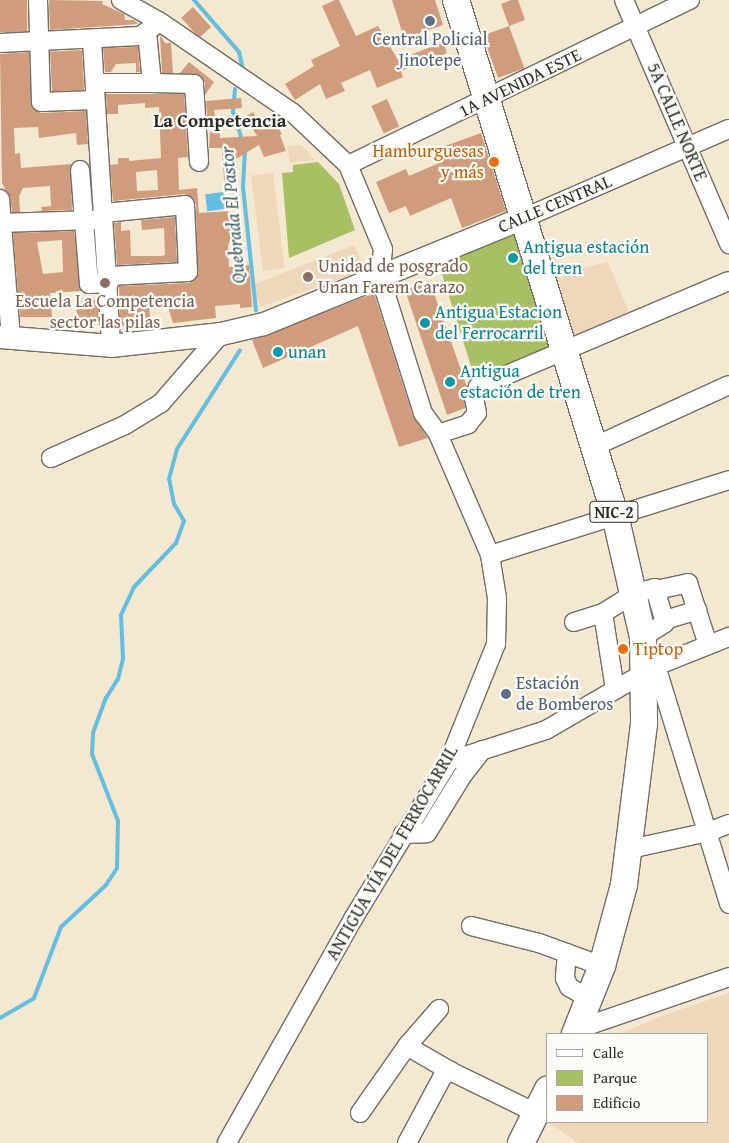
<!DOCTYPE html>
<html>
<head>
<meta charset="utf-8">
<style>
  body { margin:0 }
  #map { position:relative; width:729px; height:1143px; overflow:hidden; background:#f4e8d1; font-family:"Gentium Book Plus",serif }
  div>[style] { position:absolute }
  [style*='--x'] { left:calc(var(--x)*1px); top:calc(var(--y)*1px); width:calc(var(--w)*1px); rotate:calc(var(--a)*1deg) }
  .built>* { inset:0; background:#eed7bb; transform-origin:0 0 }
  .green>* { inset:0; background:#a9bf63 }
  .water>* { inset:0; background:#63bee1; transform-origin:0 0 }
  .stream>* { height:4px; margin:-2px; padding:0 2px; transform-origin:2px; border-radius:2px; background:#63bee1 }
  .building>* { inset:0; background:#cf9d7e; transform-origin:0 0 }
  .roads { filter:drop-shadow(1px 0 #716d65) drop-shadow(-1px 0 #716d65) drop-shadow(0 1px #716d65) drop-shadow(0 -1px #716d65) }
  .minor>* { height:18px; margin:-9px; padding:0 9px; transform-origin:9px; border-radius:9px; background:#fff }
  .major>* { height:22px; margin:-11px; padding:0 11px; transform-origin:11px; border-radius:11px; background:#fff }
  .highway>* { height:26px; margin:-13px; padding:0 13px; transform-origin:13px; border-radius:13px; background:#fff }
  .dots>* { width:14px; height:14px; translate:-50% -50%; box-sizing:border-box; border:2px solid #fdfcf7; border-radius:50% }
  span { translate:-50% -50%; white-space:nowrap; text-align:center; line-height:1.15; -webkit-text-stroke:4.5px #fdfcf7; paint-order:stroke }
  .shield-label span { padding:1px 4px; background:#fdfcf7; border:1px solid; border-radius:4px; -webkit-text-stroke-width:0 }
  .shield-label { font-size:16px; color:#2b2b2b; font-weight:700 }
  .service-label { font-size:18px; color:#4e5e75 }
  .left { translate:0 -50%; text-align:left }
  .street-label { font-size:18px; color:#2b2b2b }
  .food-label { font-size:18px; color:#c56008 }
  .right { translate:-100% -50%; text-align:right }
  .culture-label { font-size:18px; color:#0d838f }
  .education-label { font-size:18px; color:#785e54 }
  .neighbourhood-label { font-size:19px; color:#2b2b2b; font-weight:700 }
  .water-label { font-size:19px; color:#3f5e6b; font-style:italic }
  .legend { position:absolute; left:546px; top:1033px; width:162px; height:90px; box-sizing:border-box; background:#fdfcf7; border:1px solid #a9a8a5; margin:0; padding:6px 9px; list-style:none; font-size:15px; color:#2b2b2b }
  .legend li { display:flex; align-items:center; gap:10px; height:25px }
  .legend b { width:25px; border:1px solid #a9a8a5 }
</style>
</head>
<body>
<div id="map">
  <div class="built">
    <i style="clip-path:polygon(301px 145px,315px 160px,290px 163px,287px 146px)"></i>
    <i style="left:273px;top:173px;width:96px;height:22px;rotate:83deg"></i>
    <i style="clip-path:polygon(354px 245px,365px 270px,260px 307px,253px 285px)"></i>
    <i style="clip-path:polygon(608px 262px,630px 315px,573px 337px,554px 275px)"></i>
    <i style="clip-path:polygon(729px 993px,729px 1143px,578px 1143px,548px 1122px,708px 1122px,708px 1034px,620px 1034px,664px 1015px)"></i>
  </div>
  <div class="green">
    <i style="clip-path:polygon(318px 162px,339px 184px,355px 230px,289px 258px,282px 173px,293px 172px,293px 165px)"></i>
    <i style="clip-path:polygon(521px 226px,555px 348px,476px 382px,437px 258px)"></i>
  </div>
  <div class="water">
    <i style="left:224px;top:192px;width:17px;height:19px;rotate:83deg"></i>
  </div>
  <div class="stream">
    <i style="--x:194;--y:0;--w:69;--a:49.1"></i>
    <i style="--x:239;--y:52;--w:23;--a:77"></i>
    <i style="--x:235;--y:89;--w:23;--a:95"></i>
    <i style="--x:233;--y:112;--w:29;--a:72"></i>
    <i style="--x:245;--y:149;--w:38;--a:93"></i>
    <i style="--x:243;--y:187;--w:124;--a:84"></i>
    <i style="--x:0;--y:1018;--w:39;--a:-30"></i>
    <i style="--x:34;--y:998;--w:76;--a:-69.2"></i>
    <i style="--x:61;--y:927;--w:62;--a:-43"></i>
    <i style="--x:106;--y:885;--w:20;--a:-57"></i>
    <i style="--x:117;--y:868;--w:47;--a:-88.8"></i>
    <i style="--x:118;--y:821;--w:72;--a:-111.2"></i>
    <i style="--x:92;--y:754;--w:21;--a:-87"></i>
    <i style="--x:93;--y:733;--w:37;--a:-70"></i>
    <i style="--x:106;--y:698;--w:22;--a:-58"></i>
    <i style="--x:118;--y:679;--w:21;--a:-76"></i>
    <i style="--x:123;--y:659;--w:44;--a:-92.6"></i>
    <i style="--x:121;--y:615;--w:31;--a:-65"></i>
    <i style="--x:134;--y:587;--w:61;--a:-46.3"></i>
    <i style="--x:176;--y:543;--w:23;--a:-70"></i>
    <i style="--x:184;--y:521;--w:20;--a:-120"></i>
    <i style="--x:174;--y:504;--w:25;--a:-101"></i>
    <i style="--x:169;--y:479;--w:31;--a:-75"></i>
    <i style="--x:177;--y:449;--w:117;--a:-57.5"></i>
  </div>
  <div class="building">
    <i style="left:0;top:0;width:27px;height:32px"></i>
    <i style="clip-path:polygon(49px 0,103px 1px,102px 4px,124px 14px,125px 20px,134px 20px,138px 24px,50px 30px)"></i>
    <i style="clip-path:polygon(335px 0,339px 0,356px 36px,378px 26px,398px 60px,443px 42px,447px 53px,401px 71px,403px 77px,377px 88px,370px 70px,341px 83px,345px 91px,326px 99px,320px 84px,295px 100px,285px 84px,314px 66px,311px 60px,340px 46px,322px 6px)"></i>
    <i style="clip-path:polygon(392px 0,435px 0,443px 25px,404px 38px)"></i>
    <i style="clip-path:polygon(511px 0,518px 0,525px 20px,509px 26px,501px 4px)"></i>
    <i style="left:193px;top:7px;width:27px;height:16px;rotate:48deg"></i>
    <i style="left:509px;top:26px;width:45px;height:28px;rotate:70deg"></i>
    <i style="clip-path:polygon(160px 35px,165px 43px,171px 43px,173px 73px,162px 73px)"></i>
    <i style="clip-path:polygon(138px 47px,140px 72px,136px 72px,136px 63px,116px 64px,111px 72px,105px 72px,103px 48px)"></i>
    <i style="left:82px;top:50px;width:40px;height:32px;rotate:87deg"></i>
    <i style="clip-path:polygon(29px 52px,32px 108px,41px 113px,86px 111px,88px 144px,77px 145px,76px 133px,39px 138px,38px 127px,14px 128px,15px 154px,20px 153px,21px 168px,71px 164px,72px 210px,42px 211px,41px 207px,51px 206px,50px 186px,23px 188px,19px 196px,20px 212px,12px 212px,10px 198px,2px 183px,0 54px)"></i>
    <i style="clip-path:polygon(189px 62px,214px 82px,205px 95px,205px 83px,200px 75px,180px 73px)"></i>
    <i style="clip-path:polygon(evenodd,106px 94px,184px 94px,188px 157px,178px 158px,179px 190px,197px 188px,199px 213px,231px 211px,231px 225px,241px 224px,242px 239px,230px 239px,228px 247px,229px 267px,249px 265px,252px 307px,240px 308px,240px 304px,215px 306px,216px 318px,173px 323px,167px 304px,149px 305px,151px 325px,120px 326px,119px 286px,189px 283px,197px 277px,196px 205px,194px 199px,184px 194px,113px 201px,110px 165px,118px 164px,118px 158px,129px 158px,129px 161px,161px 158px,159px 107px,145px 108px,145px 103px,118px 105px,118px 114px,107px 114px,106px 94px,157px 170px,158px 190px,137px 191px,136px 172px,157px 170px)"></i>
    <i style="clip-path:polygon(241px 98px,242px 108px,214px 110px,215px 116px,207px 117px,206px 101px)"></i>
    <i style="left:387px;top:99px;width:30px;height:17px;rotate:66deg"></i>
    <i style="clip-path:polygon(253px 112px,264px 129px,275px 123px,282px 134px,280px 135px,286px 151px,264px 157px,259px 145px,236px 159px,237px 179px,224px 180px,222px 148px,209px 148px,210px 132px,220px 131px,220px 138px,257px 136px,245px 117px)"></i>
    <i style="clip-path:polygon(481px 133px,506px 211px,462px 228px,451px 198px,410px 216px,406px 206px,389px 213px,376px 182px,406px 169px,409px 176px,439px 163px,434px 150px)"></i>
    <i style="clip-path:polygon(175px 217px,177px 262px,117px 265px,114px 223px,121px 222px,121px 231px,130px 230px,131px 256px,161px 256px,165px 255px,164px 228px,142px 230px,141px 220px)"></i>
    <i style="clip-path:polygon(evenodd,74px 231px,82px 291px,50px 293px,52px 317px,20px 317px,13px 233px,74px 231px,62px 240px,63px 272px,43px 274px,37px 242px,62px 240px)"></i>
    <i style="clip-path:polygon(430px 282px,467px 387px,465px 408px,447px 415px,405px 290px)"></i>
    <i style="clip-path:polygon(374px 293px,413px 416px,428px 438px,399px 447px,358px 326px,263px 368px,252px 340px)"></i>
    <i style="left:98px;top:300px;width:21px;height:22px;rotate:87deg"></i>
  </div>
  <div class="roads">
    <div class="minor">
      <i style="--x:38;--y:0;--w:102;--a:88.3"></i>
      <i style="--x:41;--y:102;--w:54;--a:-2.1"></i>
      <i style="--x:121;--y:0;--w:45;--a:29.4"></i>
      <i style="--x:160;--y:22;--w:161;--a:34.4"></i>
      <i style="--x:293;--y:113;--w:76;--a:43.4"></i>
      <i style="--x:348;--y:165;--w:91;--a:67.4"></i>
      <i style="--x:383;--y:249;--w:27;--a:96"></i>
      <i style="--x:380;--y:276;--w:144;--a:72.6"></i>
      <i style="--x:423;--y:413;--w:26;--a:54"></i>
      <i style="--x:438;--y:434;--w:132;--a:66.7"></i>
      <i style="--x:490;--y:555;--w:44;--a:80.8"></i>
      <i style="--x:497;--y:598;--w:46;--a:91.2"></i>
      <i style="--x:496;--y:644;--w:126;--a:111.9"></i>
      <i style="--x:449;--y:761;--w:185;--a:121.3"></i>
      <i style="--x:353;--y:919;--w:257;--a:119.4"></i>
      <i style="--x:624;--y:0;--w:266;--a:66.7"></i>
      <i style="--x:92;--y:41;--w:306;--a:86.4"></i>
      <i style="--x:0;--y:43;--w:140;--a:-2.9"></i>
      <i style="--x:140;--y:36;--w:24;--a:-35"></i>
      <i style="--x:95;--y:83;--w:57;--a:0"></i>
      <i style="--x:152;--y:83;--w:51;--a:-95.6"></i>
      <i style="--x:152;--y:83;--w:42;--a:1.4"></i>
      <i style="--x:194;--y:84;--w:78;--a:86.3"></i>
      <i style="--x:348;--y:165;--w:380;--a:-25.8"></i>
      <i style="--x:80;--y:170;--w:114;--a:85.5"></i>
      <i style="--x:89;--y:284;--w:20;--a:-3"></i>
      <i style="--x:0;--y:199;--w:140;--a:85.5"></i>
      <i style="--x:104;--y:213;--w:81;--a:-5.6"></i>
      <i style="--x:185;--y:205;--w:67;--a:87.4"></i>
      <i style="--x:188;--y:272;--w:79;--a:177.1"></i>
      <i style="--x:524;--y:218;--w:223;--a:-23.5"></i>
      <i style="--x:0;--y:223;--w:94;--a:-1.8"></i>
      <i style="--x:438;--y:434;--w:32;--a:-18"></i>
      <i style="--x:468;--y:424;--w:14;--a:-51"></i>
      <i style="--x:477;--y:413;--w:15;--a:-101"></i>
      <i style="--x:474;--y:398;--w:12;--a:-70"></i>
      <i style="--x:478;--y:387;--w:272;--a:-22.9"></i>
      <i style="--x:593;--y:447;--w:149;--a:-24.5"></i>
      <i style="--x:51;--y:458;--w:81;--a:-24"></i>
      <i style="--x:125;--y:425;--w:42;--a:-31.4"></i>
      <i style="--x:161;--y:403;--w:91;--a:-49"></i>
      <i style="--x:490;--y:555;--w:250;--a:-17.4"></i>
      <i style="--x:656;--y:590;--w:33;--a:-12"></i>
      <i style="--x:688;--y:583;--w:65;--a:72.1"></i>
      <i style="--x:603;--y:613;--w:38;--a:-32"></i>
      <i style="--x:635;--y:593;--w:21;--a:-14"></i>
      <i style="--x:655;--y:588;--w:36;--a:74"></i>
      <i style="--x:665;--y:623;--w:26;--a:148"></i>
      <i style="--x:665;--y:620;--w:34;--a:-17"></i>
      <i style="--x:574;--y:622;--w:30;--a:-17"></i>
      <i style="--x:603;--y:613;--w:78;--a:81.1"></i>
      <i style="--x:656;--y:666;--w:249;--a:72.9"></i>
      <i style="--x:449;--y:761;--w:102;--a:-17.7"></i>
      <i style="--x:546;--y:730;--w:127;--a:-30.2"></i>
      <i style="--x:656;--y:666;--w:79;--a:-21.7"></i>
      <i style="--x:403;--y:834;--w:24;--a:-2"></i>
      <i style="--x:427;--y:833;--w:67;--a:-58.4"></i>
      <i style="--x:462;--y:776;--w:33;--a:-52"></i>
      <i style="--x:630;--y:849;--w:80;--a:-12.3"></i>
      <i style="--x:708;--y:832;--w:22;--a:-21"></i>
      <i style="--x:471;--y:926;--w:70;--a:14"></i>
      <i style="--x:539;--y:943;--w:67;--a:20.1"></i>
      <i style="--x:567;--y:953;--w:25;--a:95"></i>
      <i style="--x:565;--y:978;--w:10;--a:66"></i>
      <i style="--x:569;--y:987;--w:24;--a:30"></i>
      <i style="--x:578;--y:1029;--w:160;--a:-19"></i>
      <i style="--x:407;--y:1046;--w:50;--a:30.2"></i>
      <i style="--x:360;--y:1113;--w:82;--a:-55"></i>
      <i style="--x:407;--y:1046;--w:49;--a:-49.1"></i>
      <i style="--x:407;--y:1143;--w:76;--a:-61.8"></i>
      <i style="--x:443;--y:1076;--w:9;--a:-36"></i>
      <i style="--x:450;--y:1071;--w:96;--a:26"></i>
    </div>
    <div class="major">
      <i style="--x:0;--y:337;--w:111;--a:4.6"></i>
      <i style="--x:111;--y:346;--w:111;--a:-6.2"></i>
      <i style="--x:221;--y:334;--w:44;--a:-13.1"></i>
      <i style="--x:264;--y:324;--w:281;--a:-22.2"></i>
    </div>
    <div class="highway">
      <i style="--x:456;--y:0;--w:539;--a:72.84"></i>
      <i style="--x:615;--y:515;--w:125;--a:77.1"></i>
      <i style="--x:643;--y:637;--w:87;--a:89.3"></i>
      <i style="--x:644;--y:724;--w:162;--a:97.1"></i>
      <i style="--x:624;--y:885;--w:84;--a:105.2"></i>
      <i style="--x:602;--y:966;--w:73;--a:111.7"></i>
      <i style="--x:521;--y:1143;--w:60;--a:-63.4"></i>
    </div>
  </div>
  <div class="dots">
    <i style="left:430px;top:21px;background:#5c6f8a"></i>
    <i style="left:494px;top:162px;background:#e8710a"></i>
    <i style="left:513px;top:258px;background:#0f9aa8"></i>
    <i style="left:308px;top:277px;background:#8d6e63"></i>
    <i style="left:105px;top:283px;background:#8d6e63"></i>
    <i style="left:425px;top:323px;background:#0f9aa8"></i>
    <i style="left:278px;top:352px;background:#0f9aa8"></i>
    <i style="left:450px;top:382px;background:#0f9aa8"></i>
    <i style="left:623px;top:649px;background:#e8710a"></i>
    <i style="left:506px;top:694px;background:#5c6f8a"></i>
  </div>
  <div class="shield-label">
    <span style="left:614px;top:512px">NIC-2</span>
  </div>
  <div class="service-label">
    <span style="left:430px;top:50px">Central Policial<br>Jinotepe</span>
    <span class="left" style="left:516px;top:694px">Estación<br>de Bomberos</span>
  </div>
  <div class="street-label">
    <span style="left:520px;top:83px;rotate:-26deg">1A AVENIDA ESTE</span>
    <span style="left:677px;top:122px;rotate:67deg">5A CALLE NORTE</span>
    <span style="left:555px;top:204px;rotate:-23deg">CALLE CENTRAL</span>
    <span style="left:392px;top:853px;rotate:-60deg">ANTIGUA VÍA DEL FERROCARRIL</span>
  </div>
  <div class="food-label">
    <span class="right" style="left:484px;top:162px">Hamburguesas<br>y más</span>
    <span class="left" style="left:633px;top:649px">Tiptop</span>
  </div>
  <div class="culture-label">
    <span class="left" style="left:523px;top:258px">Antigua estación<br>del tren</span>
    <span class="left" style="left:435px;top:323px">Antigua Estacion<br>del Ferrocarril</span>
    <span class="left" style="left:288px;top:352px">unan</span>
    <span class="left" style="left:460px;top:382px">Antigua<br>estación de tren</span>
  </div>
  <div class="education-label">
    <span class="left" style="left:318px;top:277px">Unidad de posgrado<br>Unan Farem Carazo</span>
    <span style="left:105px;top:312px">Escuela La Competencia<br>sector las pilas</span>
  </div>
  <div class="neighbourhood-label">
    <span style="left:220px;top:121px">La Competencia</span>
  </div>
  <div class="water-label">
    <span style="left:233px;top:215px;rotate:-95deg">Quebrada El Pastor</span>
  </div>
  <ul class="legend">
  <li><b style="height:6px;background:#fff"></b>Calle</li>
  <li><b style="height:14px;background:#a9bf63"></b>Parque</li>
  <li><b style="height:14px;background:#cf9d7e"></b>Edificio</li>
  </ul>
</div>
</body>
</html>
